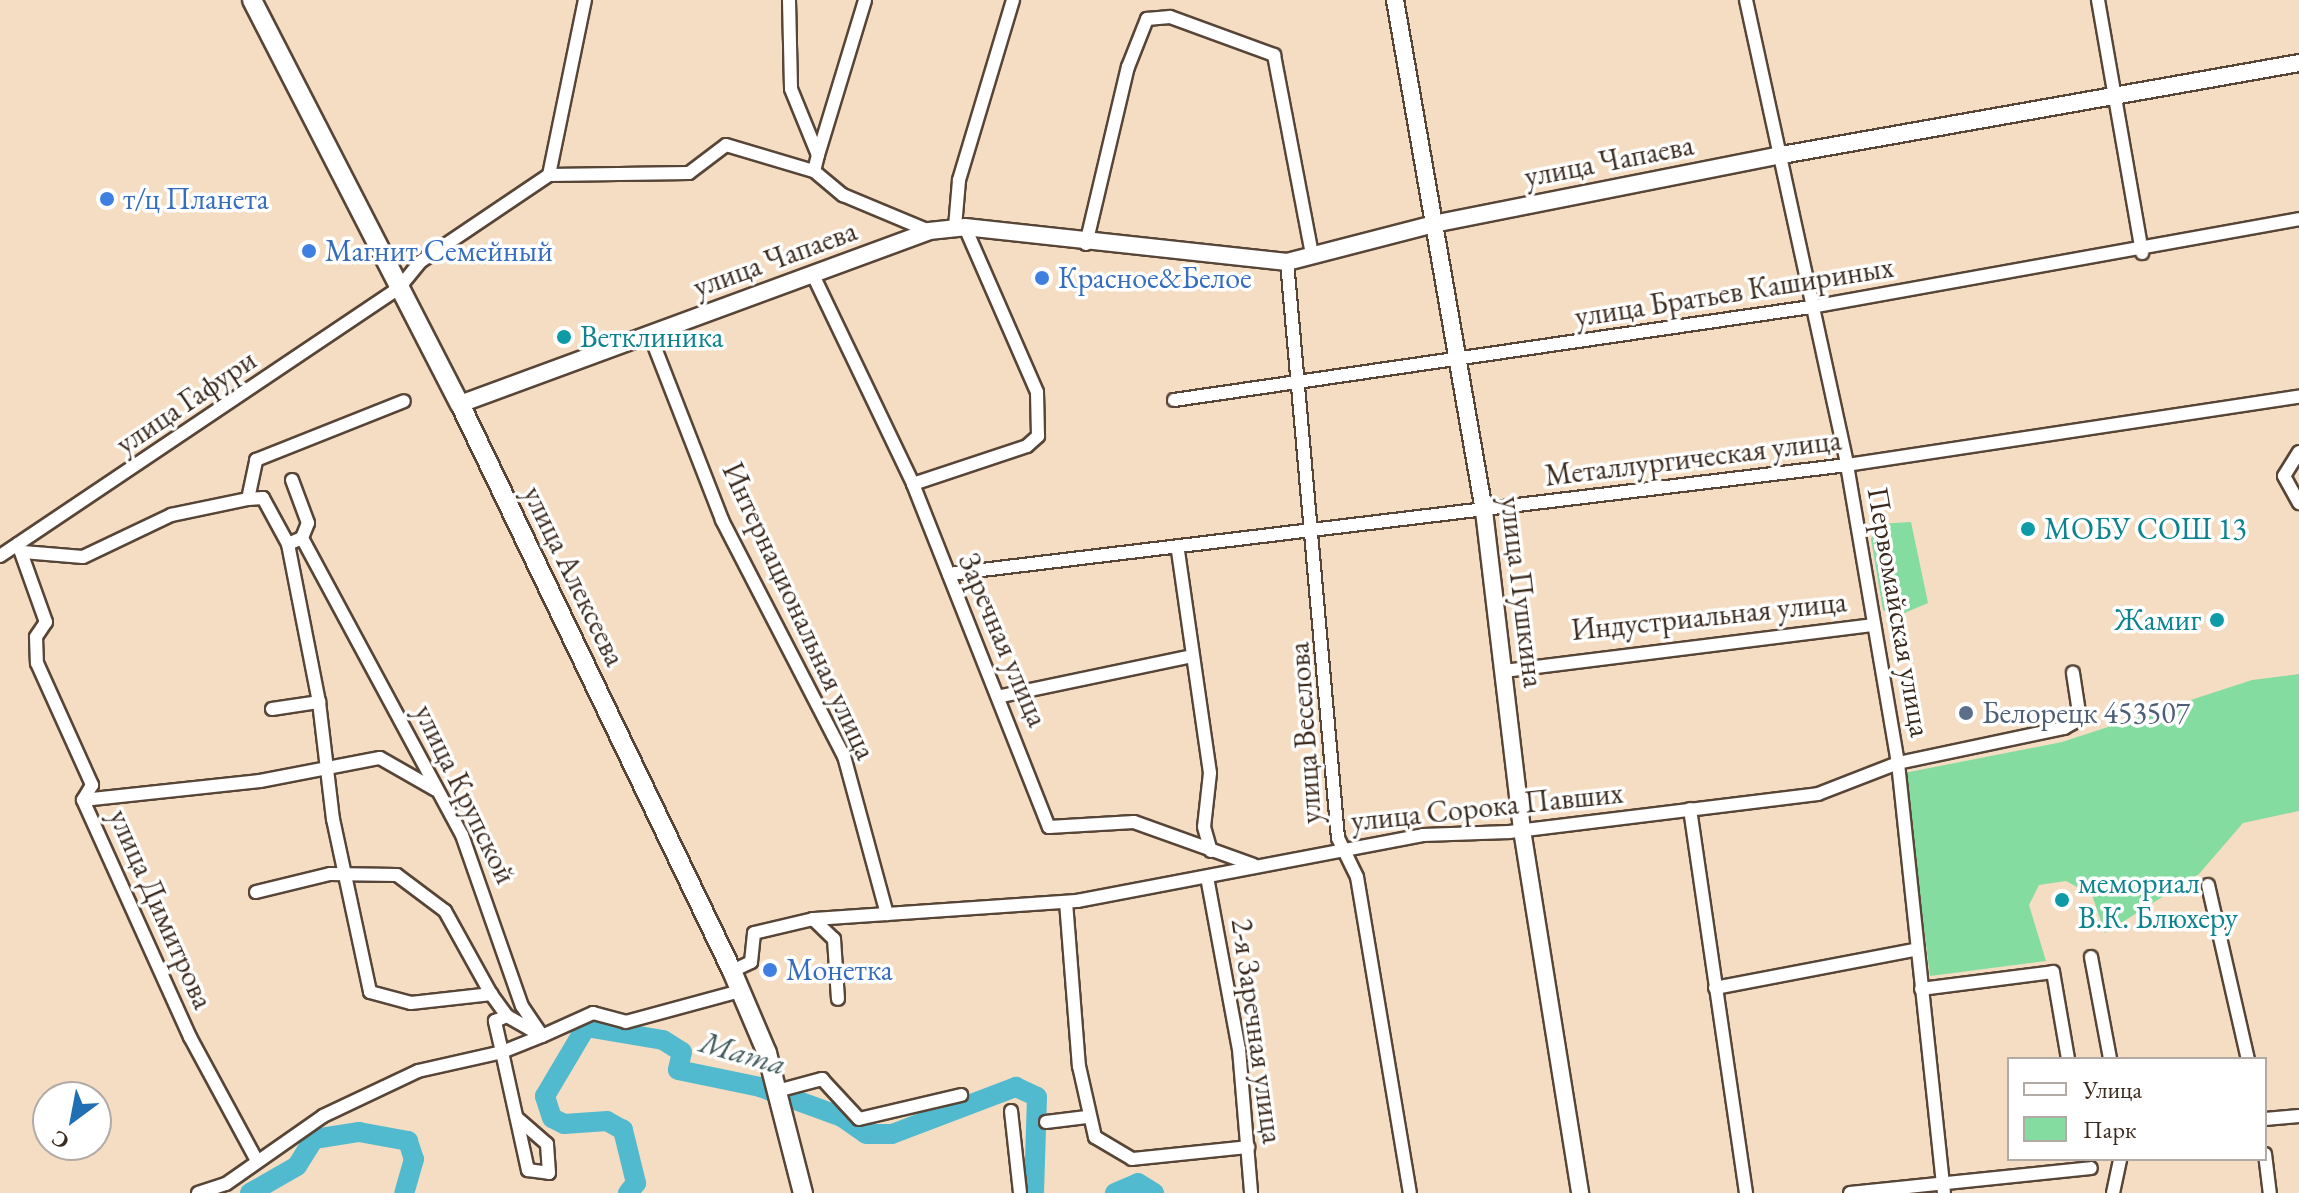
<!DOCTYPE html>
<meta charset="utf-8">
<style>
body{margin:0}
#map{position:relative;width:2299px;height:1193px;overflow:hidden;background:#f4ddc2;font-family:"EB Garamond",serif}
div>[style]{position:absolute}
.green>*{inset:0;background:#85dca0}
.river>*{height:20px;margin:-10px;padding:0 10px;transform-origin:10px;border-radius:10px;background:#51bacf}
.roads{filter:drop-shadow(2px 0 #574537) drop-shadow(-2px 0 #574537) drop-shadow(0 2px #574537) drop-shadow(0 -2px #574537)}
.minor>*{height:12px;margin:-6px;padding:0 6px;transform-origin:6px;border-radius:6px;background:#fff}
.tertiary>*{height:16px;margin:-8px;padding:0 8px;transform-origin:8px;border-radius:8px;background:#fff}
.secondary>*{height:18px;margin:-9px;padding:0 9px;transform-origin:9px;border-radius:9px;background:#fff}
.dots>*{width:22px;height:22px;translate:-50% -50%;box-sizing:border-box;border:4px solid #fff;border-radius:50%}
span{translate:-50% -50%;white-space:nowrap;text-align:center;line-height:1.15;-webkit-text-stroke:7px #fff;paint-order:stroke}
.street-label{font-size:30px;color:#3b2a1e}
.shop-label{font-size:30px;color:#366cbe}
.left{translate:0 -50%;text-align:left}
.culture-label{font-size:30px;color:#0d838f}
.right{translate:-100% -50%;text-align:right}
.service-label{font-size:30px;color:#4e5e75}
.water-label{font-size:32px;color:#435c5c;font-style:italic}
.legend{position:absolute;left:2007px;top:1057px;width:260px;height:104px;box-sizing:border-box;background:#fff;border:2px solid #b1aaa5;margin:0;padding:10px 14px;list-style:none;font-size:24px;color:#3b2a1e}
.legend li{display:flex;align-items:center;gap:16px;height:40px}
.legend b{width:40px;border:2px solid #b1aaa5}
.north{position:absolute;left:32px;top:1081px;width:80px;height:80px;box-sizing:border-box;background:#fff;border:2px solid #b1aaa5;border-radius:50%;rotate:212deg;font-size:22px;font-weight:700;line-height:32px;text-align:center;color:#3b2a1e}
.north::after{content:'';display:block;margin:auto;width:28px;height:36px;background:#1f6fb2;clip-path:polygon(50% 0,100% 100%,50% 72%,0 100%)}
</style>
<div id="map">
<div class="green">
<div style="clip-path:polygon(1911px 522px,1928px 603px,1895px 617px,1883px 610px,1871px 539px,1878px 524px)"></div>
<div style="clip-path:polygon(2299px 674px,2299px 811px,2243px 823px,2199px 874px,2105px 933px,2092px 895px,2066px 881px,2039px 885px,2029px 905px,2046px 961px,1930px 976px,1904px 773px,2062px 742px,2252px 680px)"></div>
</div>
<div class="river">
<div style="left:250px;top:1193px;width:54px;rotate:-29.9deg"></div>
<div style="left:297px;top:1166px;width:32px;rotate:-58deg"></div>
<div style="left:314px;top:1139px;width:46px;rotate:-8.8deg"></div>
<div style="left:359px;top:1132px;width:50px;rotate:10.4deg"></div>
<div style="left:408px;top:1141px;width:19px;rotate:72deg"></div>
<div style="left:414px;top:1159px;width:35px;rotate:106deg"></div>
<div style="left:628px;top:1193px;width:13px;rotate:-51deg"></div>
<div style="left:636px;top:1183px;width:55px;rotate:-103.8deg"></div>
<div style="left:623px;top:1130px;width:18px;rotate:-151deg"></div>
<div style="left:607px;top:1121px;width:43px;rotate:176deg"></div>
<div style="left:564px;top:1124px;width:13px;rotate:-153deg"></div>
<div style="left:552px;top:1118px;width:23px;rotate:-108deg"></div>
<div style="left:545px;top:1096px;width:80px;rotate:-59.3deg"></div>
<div style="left:586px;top:1027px;width:78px;rotate:9.6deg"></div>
<div style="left:663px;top:1040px;width:22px;rotate:32deg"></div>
<div style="left:682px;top:1052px;width:18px;rotate:103deg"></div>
<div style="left:678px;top:1070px;width:84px;rotate:11.7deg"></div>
<div style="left:760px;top:1087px;width:87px;rotate:20.1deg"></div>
<div style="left:842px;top:1117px;width:29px;rotate:35deg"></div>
<div style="left:866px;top:1134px;width:26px"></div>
<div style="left:892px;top:1134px;width:133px;rotate:-20.8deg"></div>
<div style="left:1016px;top:1087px;width:23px;rotate:25deg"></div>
<div style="left:1037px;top:1097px;width:96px;rotate:91.8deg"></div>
<div style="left:1115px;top:1193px;width:25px;rotate:-23deg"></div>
<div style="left:1138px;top:1183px;width:19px;rotate:32deg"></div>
</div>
<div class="roads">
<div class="minor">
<div style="left:789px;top:0;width:89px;rotate:88.7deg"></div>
<div style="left:791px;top:89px;width:71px;rotate:67.8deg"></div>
<div style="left:818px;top:155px;width:16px;rotate:104deg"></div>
<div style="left:1746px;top:0;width:476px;rotate:77.7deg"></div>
<div style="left:1847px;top:465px;width:302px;rotate:80.3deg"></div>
<div style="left:1898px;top:763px;width:432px;rotate:83.9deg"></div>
<div style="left:2098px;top:0;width:257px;rotate:80.1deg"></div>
<div style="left:818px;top:155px;width:162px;rotate:-73.1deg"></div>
<div style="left:549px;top:175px;width:140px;rotate:-0.8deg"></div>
<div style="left:689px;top:173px;width:46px;rotate:-37.1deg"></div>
<div style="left:726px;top:145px;width:92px;rotate:16.5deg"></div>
<div style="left:814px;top:171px;width:38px;rotate:40deg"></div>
<div style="left:843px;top:195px;width:93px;rotate:22.7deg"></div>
<div style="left:955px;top:227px;width:47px;rotate:-85.1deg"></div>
<div style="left:959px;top:180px;width:188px;rotate:-73.3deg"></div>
<div style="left:1086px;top:244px;width:182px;rotate:-76.7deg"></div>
<div style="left:1128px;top:67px;width:52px;rotate:-68.4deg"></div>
<div style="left:1147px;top:19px;width:23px;rotate:-5deg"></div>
<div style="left:1170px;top:17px;width:111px;rotate:20.1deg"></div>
<div style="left:1274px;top:55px;width:204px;rotate:79.2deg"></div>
<div style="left:1287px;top:262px;width:578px;rotate:84.94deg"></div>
<div style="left:1338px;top:838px;width:43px;rotate:64deg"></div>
<div style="left:1357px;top:877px;width:320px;rotate:80.5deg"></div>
<div style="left:814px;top:277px;width:229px;rotate:64.4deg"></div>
<div style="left:913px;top:484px;width:369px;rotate:68.4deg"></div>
<div style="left:1049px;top:827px;width:85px;rotate:-3.4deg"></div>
<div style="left:1134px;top:822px;width:127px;rotate:19.7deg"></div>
<div style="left:650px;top:335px;width:199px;rotate:68.7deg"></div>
<div style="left:722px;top:520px;width:266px;rotate:62.7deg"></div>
<div style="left:844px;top:756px;width:164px;rotate:74.8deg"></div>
<div style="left:1174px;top:400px;width:644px;rotate:-8.31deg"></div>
<div style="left:1811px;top:307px;width:496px;rotate:-10.2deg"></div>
<div style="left:2299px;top:452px;width:28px;rotate:122deg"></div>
<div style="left:2284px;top:476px;width:31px;rotate:61deg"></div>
<div style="left:292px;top:480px;width:46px;rotate:69.6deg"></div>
<div style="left:308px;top:523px;width:16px;rotate:112deg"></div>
<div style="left:302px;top:538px;width:337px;rotate:61.7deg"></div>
<div style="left:462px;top:835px;width:181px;rotate:70.7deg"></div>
<div style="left:522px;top:1006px;width:36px;rotate:56deg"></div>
<div style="left:542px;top:1036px;width:43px;rotate:158.2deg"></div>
<div style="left:502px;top:1052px;width:121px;rotate:77.6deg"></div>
<div style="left:528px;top:1170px;width:21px;rotate:8deg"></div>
<div style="left:549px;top:1173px;width:29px;rotate:-94deg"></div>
<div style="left:547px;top:1144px;width:40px;rotate:-139deg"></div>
<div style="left:913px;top:484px;width:120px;rotate:-18.4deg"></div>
<div style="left:1027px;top:446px;width:15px;rotate:-42deg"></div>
<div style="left:1038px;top:436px;width:44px;rotate:-91.3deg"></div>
<div style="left:1037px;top:392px;width:180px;rotate:-113.6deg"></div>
<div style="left:248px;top:499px;width:40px;rotate:-78deg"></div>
<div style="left:256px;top:460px;width:159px;rotate:-21.7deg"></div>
<div style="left:18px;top:544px;width:83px;rotate:70.3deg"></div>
<div style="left:46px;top:622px;width:18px;rotate:124deg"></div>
<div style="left:36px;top:637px;width:26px;rotate:88deg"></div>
<div style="left:37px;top:663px;width:134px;rotate:65.7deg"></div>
<div style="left:92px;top:785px;width:17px;rotate:121deg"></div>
<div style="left:83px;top:800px;width:260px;rotate:65.7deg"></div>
<div style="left:190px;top:1037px;width:139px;rotate:61.6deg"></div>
<div style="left:288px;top:544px;width:161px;rotate:78.9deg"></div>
<div style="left:1178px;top:551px;width:224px;rotate:81.8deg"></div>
<div style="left:1210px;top:773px;width:54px;rotate:96.3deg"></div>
<div style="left:1204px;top:827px;width:25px;rotate:74deg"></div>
<div style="left:23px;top:552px;width:60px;rotate:4.8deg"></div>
<div style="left:83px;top:557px;width:98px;rotate:-25.5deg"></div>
<div style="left:171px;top:515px;width:79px;rotate:-11.7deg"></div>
<div style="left:248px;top:499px;width:15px;rotate:-4deg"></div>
<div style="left:263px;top:498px;width:52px;rotate:61.5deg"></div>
<div style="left:288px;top:544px;width:15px;rotate:-23deg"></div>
<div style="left:0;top:556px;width:481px;rotate:-33.9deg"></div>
<div style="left:399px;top:288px;width:33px;rotate:-51deg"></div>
<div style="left:420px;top:262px;width:156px;rotate:-34deg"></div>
<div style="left:549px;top:175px;width:179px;rotate:-78.4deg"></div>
<div style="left:949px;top:574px;width:905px;rotate:-6.92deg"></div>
<div style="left:1847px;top:465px;width:457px;rotate:-8.6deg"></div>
<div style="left:1504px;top:671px;width:373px;rotate:-7.1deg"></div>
<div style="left:1002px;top:696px;width:194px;rotate:-11.9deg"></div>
<div style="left:272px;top:709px;width:48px;rotate:-8.5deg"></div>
<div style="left:319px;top:702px;width:118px;rotate:83.2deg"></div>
<div style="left:333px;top:819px;width:177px;rotate:77.9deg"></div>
<div style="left:370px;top:992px;width:42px;rotate:15deg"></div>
<div style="left:411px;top:1003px;width:81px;rotate:-6.4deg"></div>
<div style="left:491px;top:994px;width:27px;rotate:54deg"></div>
<div style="left:83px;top:800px;width:178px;rotate:-6.1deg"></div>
<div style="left:260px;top:781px;width:122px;rotate:-10.9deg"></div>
<div style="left:380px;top:758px;width:64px;rotate:29.7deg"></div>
<div style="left:1690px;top:809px;width:388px;rotate:81.7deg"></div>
<div style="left:1207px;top:877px;width:175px;rotate:79.5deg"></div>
<div style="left:1239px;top:1049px;width:144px;rotate:85.2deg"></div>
<div style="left:2208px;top:885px;width:179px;rotate:77.1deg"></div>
<div style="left:256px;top:892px;width:76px;rotate:-13.7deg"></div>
<div style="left:330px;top:874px;width:67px;rotate:0.9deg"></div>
<div style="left:397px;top:875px;width:60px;rotate:36.9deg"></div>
<div style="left:445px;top:911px;width:95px;rotate:61deg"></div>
<div style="left:1066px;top:902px;width:165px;rotate:85.5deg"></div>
<div style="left:1079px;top:1066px;width:73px;rotate:77.3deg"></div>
<div style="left:1095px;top:1137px;width:43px;rotate:30.7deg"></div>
<div style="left:1132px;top:1159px;width:117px;rotate:-5.9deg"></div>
<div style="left:813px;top:919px;width:29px;rotate:44deg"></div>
<div style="left:834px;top:939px;width:60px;rotate:86.2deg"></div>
<div style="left:2091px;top:957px;width:104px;rotate:79.4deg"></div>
<div style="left:732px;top:971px;width:21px;rotate:-25deg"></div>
<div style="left:751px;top:962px;width:29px;rotate:-84deg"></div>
<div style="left:754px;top:933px;width:61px;rotate:-13.3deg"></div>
<div style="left:813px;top:919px;width:265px;rotate:-3.9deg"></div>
<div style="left:1077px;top:901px;width:352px;rotate:-10.8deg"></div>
<div style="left:1423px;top:835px;width:86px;rotate:-2deg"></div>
<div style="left:1509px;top:832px;width:311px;rotate:-7deg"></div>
<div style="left:1818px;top:794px;width:86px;rotate:-21.2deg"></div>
<div style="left:1898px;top:763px;width:170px;rotate:-11.9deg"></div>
<div style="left:2064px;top:728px;width:18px;rotate:-29deg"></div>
<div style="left:2080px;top:719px;width:47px;rotate:-98.7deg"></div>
<div style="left:1715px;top:988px;width:203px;rotate:-10.8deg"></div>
<div style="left:1921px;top:989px;width:133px;rotate:-7.3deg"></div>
<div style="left:2053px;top:972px;width:88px;rotate:80.2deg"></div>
<div style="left:777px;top:1091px;width:47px;rotate:-14.9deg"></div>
<div style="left:822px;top:1079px;width:54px;rotate:47.2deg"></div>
<div style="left:859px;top:1119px;width:105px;rotate:-13.2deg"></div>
<div style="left:1011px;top:1111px;width:82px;rotate:83.7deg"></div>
<div style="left:2265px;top:1119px;width:34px;rotate:-5deg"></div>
<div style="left:1046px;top:1122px;width:41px;rotate:-7deg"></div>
<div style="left:2265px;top:1154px;width:39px;rotate:83deg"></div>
<div style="left:198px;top:1193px;width:29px;rotate:-18deg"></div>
<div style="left:226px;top:1184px;width:118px;rotate:-35deg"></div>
<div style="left:323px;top:1116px;width:105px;rotate:-25.3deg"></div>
<div style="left:418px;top:1071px;width:86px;rotate:-12.7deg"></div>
<div style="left:502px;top:1052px;width:32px;rotate:-103deg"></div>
<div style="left:495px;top:1021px;width:13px;rotate:-23deg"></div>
<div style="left:507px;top:1016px;width:40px;rotate:29.7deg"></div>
<div style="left:542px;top:1036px;width:56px;rotate:-24.3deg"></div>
<div style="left:593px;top:1013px;width:34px;rotate:15deg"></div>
<div style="left:626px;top:1022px;width:118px;rotate:-15.2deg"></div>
<div style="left:1850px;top:1193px;width:242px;rotate:-5.9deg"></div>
<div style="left:2113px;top:1193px;width:35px;rotate:-78deg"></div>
</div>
<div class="tertiary">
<div style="left:1395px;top:0;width:519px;rotate:80.12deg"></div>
<div style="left:1484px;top:511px;width:321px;rotate:83.2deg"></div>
<div style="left:1522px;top:830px;width:368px;rotate:80.9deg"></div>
<div style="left:460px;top:404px;width:500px;rotate:-20.2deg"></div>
<div style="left:929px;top:231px;width:36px;rotate:-6deg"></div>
<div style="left:965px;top:227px;width:324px;rotate:6.2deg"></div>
<div style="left:1287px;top:262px;width:156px;rotate:-14.5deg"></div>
<div style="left:1438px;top:223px;width:345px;rotate:-11.2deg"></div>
<div style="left:1776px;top:156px;width:531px;rotate:-10.08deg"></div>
</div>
<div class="secondary">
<div style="left:252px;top:0;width:454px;rotate:62.8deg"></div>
<div style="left:460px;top:404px;width:629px;rotate:64.37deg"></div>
<div style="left:732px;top:971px;width:89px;rotate:66.9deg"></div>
<div style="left:767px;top:1053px;width:145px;rotate:75.6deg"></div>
</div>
</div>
<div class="dots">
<div style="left:107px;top:199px;background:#3f7fe0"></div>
<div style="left:309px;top:251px;background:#3f7fe0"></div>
<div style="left:1042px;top:278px;background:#3f7fe0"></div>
<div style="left:564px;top:337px;background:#0f9aa8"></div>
<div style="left:2028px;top:529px;background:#0f9aa8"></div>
<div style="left:2217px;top:620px;background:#0f9aa8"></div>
<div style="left:1966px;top:713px;background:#5c6f8a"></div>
<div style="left:2062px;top:900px;background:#0f9aa8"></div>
<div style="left:770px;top:970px;background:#3f7fe0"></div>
</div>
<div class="street-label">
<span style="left:1609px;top:161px;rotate:-11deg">улица Чапаева</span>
<span style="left:775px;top:259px;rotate:-20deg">улица Чапаева</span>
<span style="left:1734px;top:292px;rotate:-9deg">улица Братьев Кашириных</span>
<span style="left:186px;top:402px;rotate:-34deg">улица Гафури</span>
<span style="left:1693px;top:458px;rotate:-7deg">Металлургическая улица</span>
<span style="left:574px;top:576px;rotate:64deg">улица Алексеева</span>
<span style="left:1522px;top:592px;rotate:83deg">улица Пушкина</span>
<span style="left:799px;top:611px;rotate:65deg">Интернациональная улица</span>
<span style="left:1899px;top:612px;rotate:80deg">Первомайская улица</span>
<span style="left:1709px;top:616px;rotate:-6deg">Индустриальная улица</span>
<span style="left:1003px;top:640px;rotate:67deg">Заречная улица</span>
<span style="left:1305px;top:733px;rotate:-94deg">улица Веселова</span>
<span style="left:465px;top:794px;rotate:64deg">улица Крупской</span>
<span style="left:1487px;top:807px;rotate:-6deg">улица Сорока Павших</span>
<span style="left:161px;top:909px;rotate:66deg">улица Димитрова</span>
<span style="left:1257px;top:1031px;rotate:82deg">2-я Заречная улица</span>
</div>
<div class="shop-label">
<span class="left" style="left:123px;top:199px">т/ц Планета</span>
<span class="left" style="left:325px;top:251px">Магнит Семейный</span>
<span class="left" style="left:1058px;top:278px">Красное&amp;Белое</span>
<span class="left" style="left:786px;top:970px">Монетка</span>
</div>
<div class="culture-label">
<span class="left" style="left:580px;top:337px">Ветклиника</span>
<span class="left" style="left:2044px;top:529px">МОБУ СОШ 13</span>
<span class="right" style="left:2201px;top:620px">Жамиг</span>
<span class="left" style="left:2078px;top:900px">мемориал<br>В.К. Блюхеру</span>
</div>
<div class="service-label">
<span class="left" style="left:1982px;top:713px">Белорецк 453507</span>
</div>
<div class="water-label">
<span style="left:743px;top:1053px;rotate:16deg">Мата</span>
</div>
<ul class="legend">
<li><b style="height:10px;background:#fff"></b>Улица</li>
<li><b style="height:22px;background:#85dca0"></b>Парк</li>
</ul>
<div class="north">С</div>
</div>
